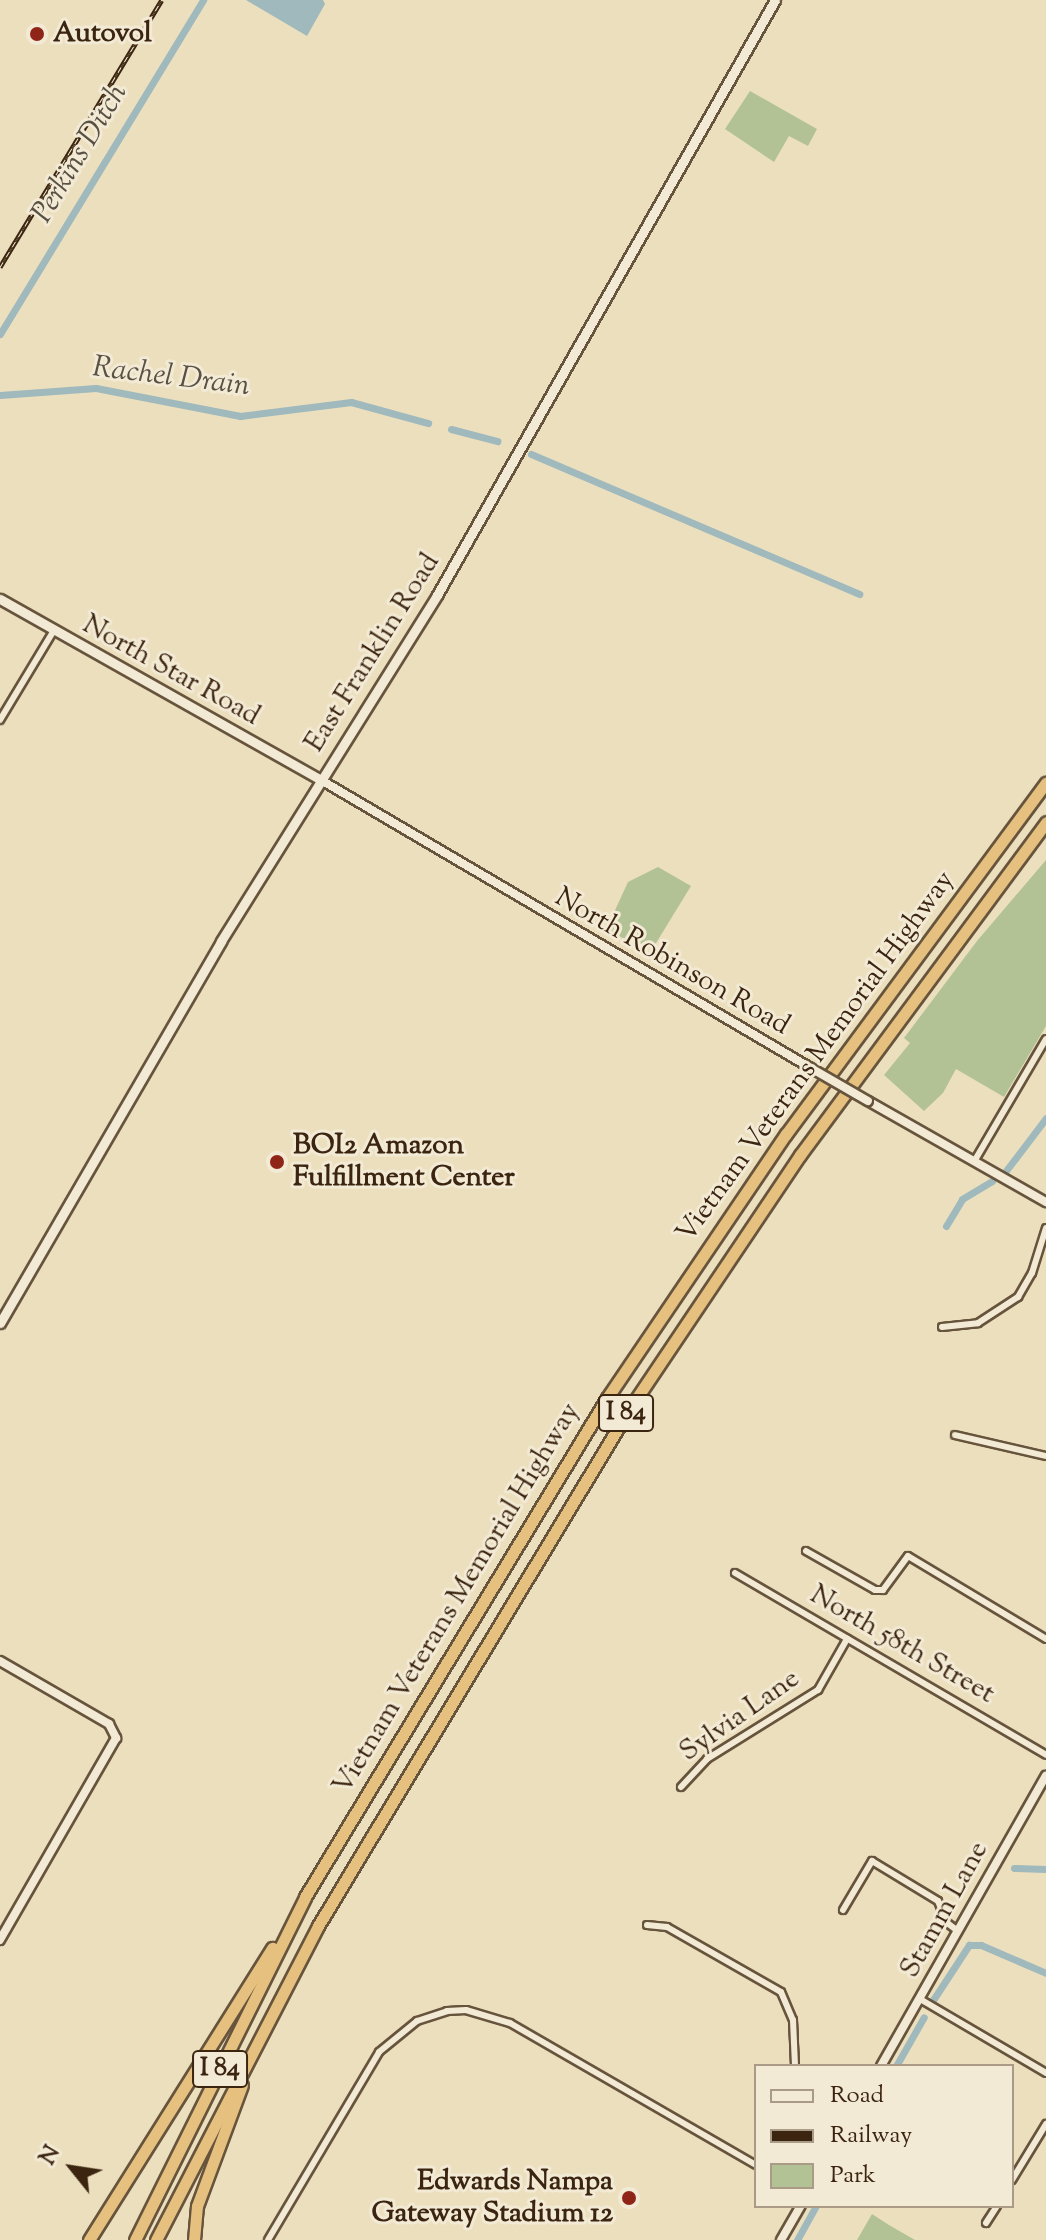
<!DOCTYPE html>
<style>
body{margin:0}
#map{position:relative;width:1046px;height:2240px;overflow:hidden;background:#ecdfbe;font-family:"Sorts Mill Goudy",serif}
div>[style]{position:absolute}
.green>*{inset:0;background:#b3c295}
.water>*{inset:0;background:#9fb9bd}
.canal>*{height:7px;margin:-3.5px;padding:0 3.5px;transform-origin:3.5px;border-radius:3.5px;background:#9fb9bd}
.roads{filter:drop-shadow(2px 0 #67543c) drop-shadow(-2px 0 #67543c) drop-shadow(0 2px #67543c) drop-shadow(0 -2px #67543c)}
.minor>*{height:6px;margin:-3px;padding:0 3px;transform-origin:3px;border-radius:3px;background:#f3ead5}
.tertiary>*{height:8px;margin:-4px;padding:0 4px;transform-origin:4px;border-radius:4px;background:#f3ead5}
.secondary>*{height:9px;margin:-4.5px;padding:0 4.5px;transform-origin:4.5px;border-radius:4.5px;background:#f3ead5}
.motorway>*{height:11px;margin:-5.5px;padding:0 5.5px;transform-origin:5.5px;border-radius:5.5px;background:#e6c07f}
.rail>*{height:5px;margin-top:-2.5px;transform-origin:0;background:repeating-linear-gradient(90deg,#f3ead5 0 6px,#3b2510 0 12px);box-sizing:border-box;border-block:2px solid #3b2510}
.bridges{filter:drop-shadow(2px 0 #67543c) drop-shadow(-2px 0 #67543c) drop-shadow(0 2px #67543c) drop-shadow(0 -2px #67543c)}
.tertiary-bridge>*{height:8px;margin:-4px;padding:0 4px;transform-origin:4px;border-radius:4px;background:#f3ead5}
.dots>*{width:22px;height:22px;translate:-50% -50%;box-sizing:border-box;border:4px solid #f3ead5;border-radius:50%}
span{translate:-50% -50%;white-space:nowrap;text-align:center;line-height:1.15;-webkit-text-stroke:6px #f3ead5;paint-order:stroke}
.shield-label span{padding:2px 6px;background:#f3ead5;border:2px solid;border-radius:6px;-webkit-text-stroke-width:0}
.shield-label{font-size:26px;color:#3b2510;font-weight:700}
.poi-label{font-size:28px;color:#3b2510;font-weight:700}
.left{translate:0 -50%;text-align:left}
.right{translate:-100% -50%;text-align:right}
.street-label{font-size:28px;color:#3b2510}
.water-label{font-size:30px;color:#595144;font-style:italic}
.legend{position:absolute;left:754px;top:2064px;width:260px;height:144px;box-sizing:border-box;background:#f3ead5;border:2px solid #a99b86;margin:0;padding:10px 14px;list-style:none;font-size:24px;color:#3b2510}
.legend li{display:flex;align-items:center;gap:16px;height:40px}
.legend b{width:40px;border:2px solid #a99b86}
.north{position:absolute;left:32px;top:2128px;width:80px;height:80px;-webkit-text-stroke:6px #f3ead5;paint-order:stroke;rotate:300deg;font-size:22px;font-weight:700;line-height:32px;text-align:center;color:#3b2510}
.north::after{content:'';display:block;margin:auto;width:28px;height:36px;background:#3b2510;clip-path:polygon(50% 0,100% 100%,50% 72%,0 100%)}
</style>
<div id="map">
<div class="green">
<div style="clip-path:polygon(750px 91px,817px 129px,808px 146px,789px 136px,774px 162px,725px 129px)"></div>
<div style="clip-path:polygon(1046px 860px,1046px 1026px,1004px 1097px,956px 1069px,943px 1093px,924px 1111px,884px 1075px,910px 1043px,904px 1038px,977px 941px)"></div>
<div style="clip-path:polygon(658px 867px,691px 886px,653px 948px,605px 932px,628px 882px)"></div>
<div style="clip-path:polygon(872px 2214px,889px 2225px,915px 2240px,857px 2240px)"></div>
</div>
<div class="water">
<div style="clip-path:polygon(246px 0,323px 0,325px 4px,307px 36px)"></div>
</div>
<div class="canal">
<div style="left:0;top:334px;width:391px;rotate:-58.7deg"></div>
<div style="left:0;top:395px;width:96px;rotate:-4.2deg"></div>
<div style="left:96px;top:388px;width:147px;rotate:11deg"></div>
<div style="left:240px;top:416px;width:112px;rotate:-7.2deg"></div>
<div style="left:351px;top:402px;width:80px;rotate:15.3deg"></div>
<div style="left:451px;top:429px;width:48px;rotate:14.6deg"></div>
<div style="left:531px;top:454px;width:357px;rotate:23.1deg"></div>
<div style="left:1005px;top:1172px;width:68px;rotate:-52.8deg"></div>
<div style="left:946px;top:1226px;width:31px;rotate:-59deg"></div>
<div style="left:962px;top:1199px;width:35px;rotate:-31deg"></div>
<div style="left:1014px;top:1868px;width:32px;rotate:2deg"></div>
<div style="left:933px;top:2000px;width:66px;rotate:-56.8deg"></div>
<div style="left:969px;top:1945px;width:12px"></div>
<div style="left:981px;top:1945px;width:71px;rotate:23.3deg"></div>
<div style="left:896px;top:2066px;width:56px;rotate:-60.3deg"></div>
<div style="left:797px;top:2240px;width:39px;rotate:-61deg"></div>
</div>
<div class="roads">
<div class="minor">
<div style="left:0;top:720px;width:105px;rotate:-59deg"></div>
<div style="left:975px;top:1160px;width:140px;rotate:-59.6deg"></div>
<div style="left:942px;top:1327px;width:36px;rotate:-6deg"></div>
<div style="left:978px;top:1323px;width:48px;rotate:-33deg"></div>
<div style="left:1018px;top:1297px;width:28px;rotate:-60deg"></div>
<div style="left:1032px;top:1273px;width:47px;rotate:-72.7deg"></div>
<div style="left:955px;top:1435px;width:93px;rotate:13deg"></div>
<div style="left:806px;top:1551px;width:79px;rotate:29.5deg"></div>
<div style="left:875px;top:1590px;width:8px"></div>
<div style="left:883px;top:1590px;width:42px;rotate:-53.7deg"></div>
<div style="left:908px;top:1556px;width:161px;rotate:31deg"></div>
<div style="left:735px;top:1573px;width:360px;rotate:30.3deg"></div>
<div style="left:681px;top:1787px;width:38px;rotate:-47deg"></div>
<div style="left:707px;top:1759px;width:131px;rotate:-31.9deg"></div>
<div style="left:818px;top:1690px;width:59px;rotate:-60.4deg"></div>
<div style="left:843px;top:1910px;width:57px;rotate:-59.4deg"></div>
<div style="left:872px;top:1861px;width:77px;rotate:31.2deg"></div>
<div style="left:938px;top:1901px;width:22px;rotate:69deg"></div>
<div style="left:946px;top:1922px;width:15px;rotate:37deg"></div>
<div style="left:647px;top:1925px;width:20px;rotate:6deg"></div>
<div style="left:667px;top:1927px;width:131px;rotate:29.7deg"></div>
<div style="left:781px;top:1992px;width:30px;rotate:67deg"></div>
<div style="left:793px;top:2020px;width:46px;rotate:87.5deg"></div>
<div style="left:920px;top:1999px;width:146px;rotate:30.4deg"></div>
<div style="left:1012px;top:2180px;width:66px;rotate:-58.7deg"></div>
<div style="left:986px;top:2223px;width:20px;rotate:-57deg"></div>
<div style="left:268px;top:2240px;width:218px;rotate:-59.4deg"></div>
<div style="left:379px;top:2052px;width:49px;rotate:-39.2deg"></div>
<div style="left:417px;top:2021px;width:32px;rotate:-18deg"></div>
<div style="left:447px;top:2011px;width:19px;rotate:-3deg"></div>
<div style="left:466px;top:2010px;width:46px;rotate:16.5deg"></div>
<div style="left:510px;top:2023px;width:284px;rotate:30deg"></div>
</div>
<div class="tertiary">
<div style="left:321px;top:780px;width:566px;rotate:30.46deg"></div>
<div style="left:868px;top:1101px;width:205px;rotate:29.6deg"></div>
<div style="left:0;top:1661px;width:126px;rotate:30deg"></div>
<div style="left:109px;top:1724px;width:16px;rotate:63deg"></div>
<div style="left:116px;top:1738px;width:233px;rotate:119.9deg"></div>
<div style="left:881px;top:2066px;width:334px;rotate:-60.4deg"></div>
<div style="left:781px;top:2240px;width:39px;rotate:-60deg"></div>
</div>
<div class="secondary">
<div style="left:0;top:599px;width:369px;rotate:29.4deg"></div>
<div style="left:0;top:1323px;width:441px;rotate:-59.9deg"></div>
<div style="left:221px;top:941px;width:408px;rotate:-58deg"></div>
<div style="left:437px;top:595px;width:684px;rotate:-60.4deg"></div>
</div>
<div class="motorway">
<div style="left:89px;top:2240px;width:345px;rotate:-57.9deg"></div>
<div style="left:135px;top:2240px;width:383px;rotate:-63.6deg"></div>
<div style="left:305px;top:1897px;width:583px;rotate:-58.82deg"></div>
<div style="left:607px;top:1398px;width:319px;rotate:-55.9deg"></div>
<div style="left:786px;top:1134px;width:437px;rotate:-53.5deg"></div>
<div style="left:156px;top:2240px;width:353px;rotate:-62.7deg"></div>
<div style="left:318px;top:1926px;width:605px;rotate:-58.94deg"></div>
<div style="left:630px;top:1408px;width:305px;rotate:-56.1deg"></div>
<div style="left:800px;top:1155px;width:414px;rotate:-53.5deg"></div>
<div style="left:194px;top:2240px;width:34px;rotate:-85deg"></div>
<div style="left:197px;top:2206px;width:129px;rotate:-69.6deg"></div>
</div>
</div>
<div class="rail">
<div style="left:0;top:267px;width:312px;rotate:-58.8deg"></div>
</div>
<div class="bridges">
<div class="tertiary-bridge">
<div style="left:809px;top:1067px;width:68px;rotate:30deg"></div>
</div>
</div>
<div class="dots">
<div style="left:37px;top:34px;background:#8f2418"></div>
<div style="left:277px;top:1162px;background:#8f2418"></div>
<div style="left:629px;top:2198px;background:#8f2418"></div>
</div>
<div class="shield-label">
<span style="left:626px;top:1413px">I 84</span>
<span style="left:220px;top:2069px">I 84</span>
</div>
<div class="poi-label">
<span class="left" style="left:53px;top:34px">Autovol</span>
<span class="left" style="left:293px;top:1162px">BOI2 Amazon<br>Fulfillment Center</span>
<span class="right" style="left:613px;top:2198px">Edwards Nampa<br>Gateway Stadium 12</span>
</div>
<div class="street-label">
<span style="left:373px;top:653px;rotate:-58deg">East Franklin Road</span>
<span style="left:171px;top:671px;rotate:29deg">North Star Road</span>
<span style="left:672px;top:962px;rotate:30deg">North Robinson Road</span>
<span style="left:816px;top:1057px;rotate:-54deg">Vietnam Veterans Memorial Highway</span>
<span style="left:457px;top:1599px;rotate:-59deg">Vietnam Veterans Memorial Highway</span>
<span style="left:902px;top:1645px;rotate:30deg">North 58th Street</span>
<span style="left:740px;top:1716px;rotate:-35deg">Sylvia Lane</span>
<span style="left:945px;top:1910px;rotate:-61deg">Stamm Lane</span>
</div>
<div class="water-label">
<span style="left:81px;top:154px;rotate:-59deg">Perkins Ditch</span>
<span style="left:171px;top:378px;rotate:7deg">Rachel Drain</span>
</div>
<ul class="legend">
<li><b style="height:10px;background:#f3ead5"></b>Road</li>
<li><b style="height:10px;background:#3b2510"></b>Railway</li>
<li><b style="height:22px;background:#b3c295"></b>Park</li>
</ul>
<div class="north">N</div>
</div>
